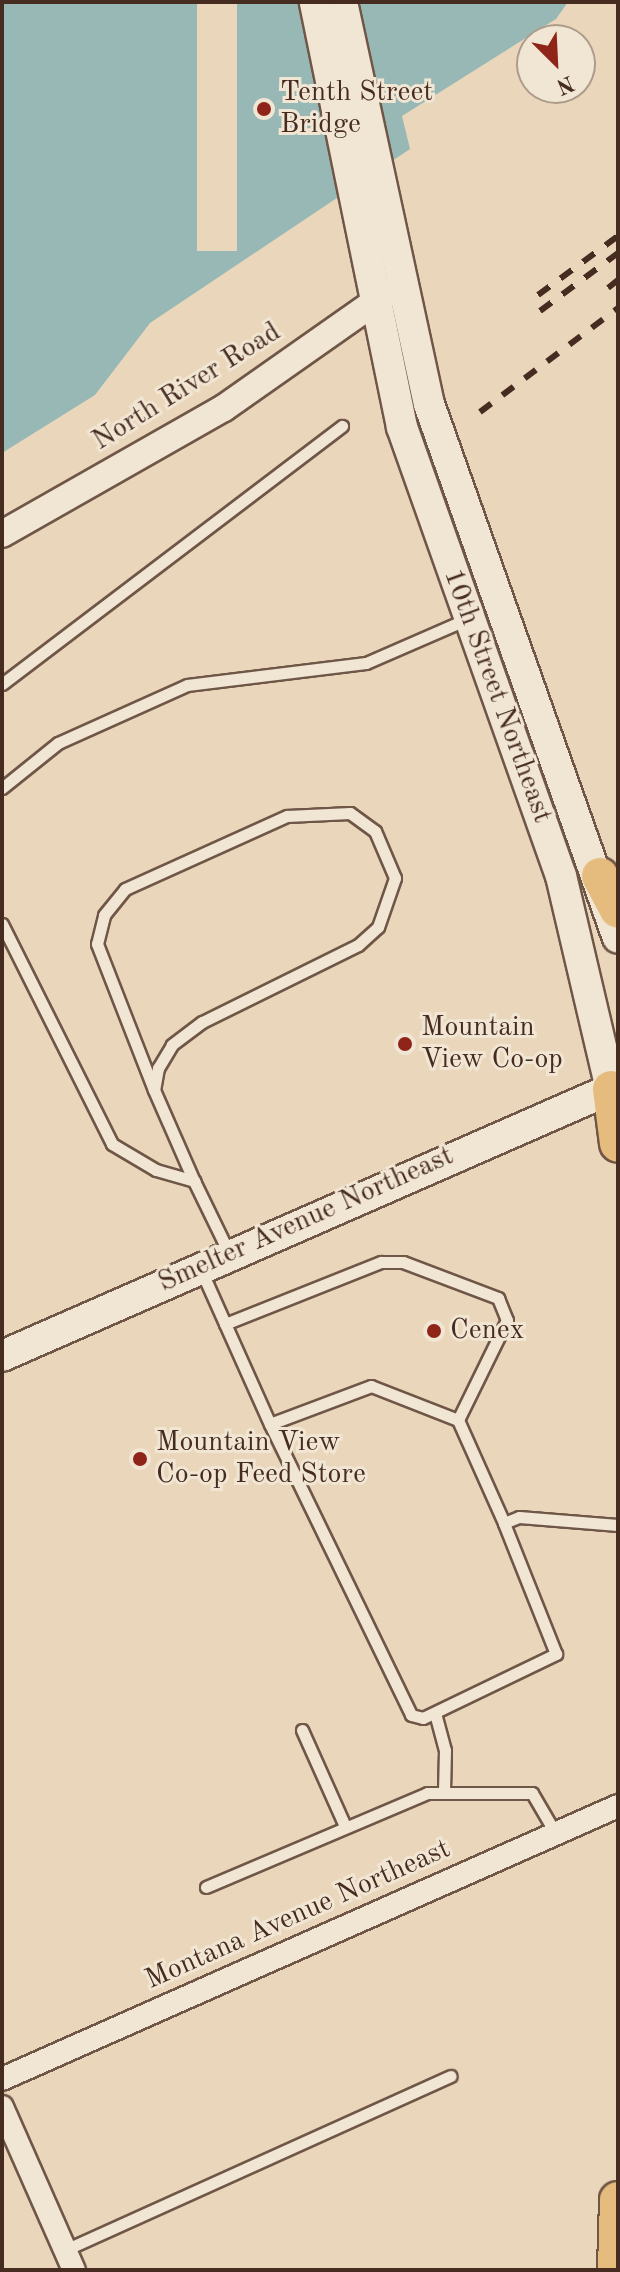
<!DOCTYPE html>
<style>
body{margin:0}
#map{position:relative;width:620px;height:2272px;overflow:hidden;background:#ead7bb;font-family:"Old Standard TT",serif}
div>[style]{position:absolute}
.water>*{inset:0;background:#98b8b5}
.pier>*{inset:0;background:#ead7bb;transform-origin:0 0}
.roads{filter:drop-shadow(2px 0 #6f5647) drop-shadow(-2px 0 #6f5647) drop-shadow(0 2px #6f5647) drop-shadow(0 -2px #6f5647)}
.service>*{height:11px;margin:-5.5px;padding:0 5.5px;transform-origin:5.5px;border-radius:5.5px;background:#f1e5d3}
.minor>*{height:22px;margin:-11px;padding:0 11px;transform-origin:11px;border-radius:11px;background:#f1e5d3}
.tertiary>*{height:26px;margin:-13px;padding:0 13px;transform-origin:13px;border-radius:13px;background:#f1e5d3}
.secondary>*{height:30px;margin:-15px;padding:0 15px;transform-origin:15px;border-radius:15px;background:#f1e5d3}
.trunk>*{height:36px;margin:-18px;padding:0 18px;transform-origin:18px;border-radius:18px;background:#e5bc7e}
.rail>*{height:6px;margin-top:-3px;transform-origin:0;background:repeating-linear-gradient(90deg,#462b20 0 14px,transparent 0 28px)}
.dots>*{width:22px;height:22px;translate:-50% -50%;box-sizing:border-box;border:4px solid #f1e5d3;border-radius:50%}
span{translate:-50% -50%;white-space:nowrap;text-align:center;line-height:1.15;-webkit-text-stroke:6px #f1e5d3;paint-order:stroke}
.poi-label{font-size:28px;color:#462b20}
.left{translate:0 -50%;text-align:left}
.street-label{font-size:28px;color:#462b20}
.frame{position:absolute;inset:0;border:4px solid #462b20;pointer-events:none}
.north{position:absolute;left:516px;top:24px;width:80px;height:80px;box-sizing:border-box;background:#f1e5d3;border:2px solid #ad9b8b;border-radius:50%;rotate:156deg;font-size:22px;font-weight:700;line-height:32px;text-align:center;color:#462b20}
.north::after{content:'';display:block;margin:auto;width:28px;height:36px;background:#8f2418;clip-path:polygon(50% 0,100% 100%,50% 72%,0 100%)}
</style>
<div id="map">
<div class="water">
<div style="clip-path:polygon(2px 2px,568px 2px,556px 19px,402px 116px,410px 149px,150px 323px,95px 395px,2px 453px)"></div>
</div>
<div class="pier">
<div style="left:197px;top:2px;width:40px;height:249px"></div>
</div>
<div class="roads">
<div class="service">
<div style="left:2px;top:684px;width:427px;rotate:-37.2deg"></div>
<div style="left:2px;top:788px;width:72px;rotate:-38.8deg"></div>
<div style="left:58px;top:743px;width:141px;rotate:-24.2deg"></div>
<div style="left:187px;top:685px;width:180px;rotate:-7deg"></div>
<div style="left:366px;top:663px;width:110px;rotate:-23.5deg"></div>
<div style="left:2px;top:924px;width:246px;rotate:63.4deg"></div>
<div style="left:112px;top:1144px;width:51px;rotate:30.6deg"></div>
<div style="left:156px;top:1170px;width:40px;rotate:16deg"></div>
<div style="left:194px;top:1181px;width:80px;rotate:64.1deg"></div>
<div style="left:154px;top:1090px;width:157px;rotate:-111.3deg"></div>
<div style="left:97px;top:944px;width:30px;rotate:-76deg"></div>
<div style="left:104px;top:915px;width:33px;rotate:-51deg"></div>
<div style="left:125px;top:889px;width:178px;rotate:-24.3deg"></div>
<div style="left:287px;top:816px;width:63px;rotate:-2.7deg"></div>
<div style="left:350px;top:813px;width:31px;rotate:36deg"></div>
<div style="left:375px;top:831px;width:51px;rotate:66.9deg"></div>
<div style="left:395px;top:878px;width:52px;rotate:109.1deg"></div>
<div style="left:378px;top:927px;width:27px;rotate:138deg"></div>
<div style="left:358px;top:945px;width:174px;rotate:153.7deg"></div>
<div style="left:202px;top:1022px;width:38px;rotate:143deg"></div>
<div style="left:172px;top:1045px;width:27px;rotate:121deg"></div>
<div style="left:158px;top:1068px;width:22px;rotate:100deg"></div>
<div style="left:154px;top:1090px;width:99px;rotate:66.3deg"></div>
<div style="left:201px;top:1270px;width:169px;rotate:65.9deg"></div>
<div style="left:270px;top:1424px;width:108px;rotate:-20.6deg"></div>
<div style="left:371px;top:1386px;width:93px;rotate:21.3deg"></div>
<div style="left:458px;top:1420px;width:113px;rotate:65.9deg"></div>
<div style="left:504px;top:1523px;width:16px;rotate:-22deg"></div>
<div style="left:519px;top:1517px;width:99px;rotate:4.6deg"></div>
<div style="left:225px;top:1324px;width:168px;rotate:-21.7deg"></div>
<div style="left:381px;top:1262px;width:22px"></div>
<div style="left:403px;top:1262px;width:102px;rotate:20.8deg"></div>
<div style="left:498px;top:1298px;width:24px;rotate:68deg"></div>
<div style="left:507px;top:1320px;width:111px;rotate:116.1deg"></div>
<div style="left:270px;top:1424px;width:323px;rotate:64.1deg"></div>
<div style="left:411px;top:1715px;width:12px;rotate:14deg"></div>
<div style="left:423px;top:1718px;width:148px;rotate:-25.7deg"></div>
<div style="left:556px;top:1654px;width:141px;rotate:-111.7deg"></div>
<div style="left:435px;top:1713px;width:38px;rotate:75deg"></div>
<div style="left:445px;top:1750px;width:42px;rotate:91.4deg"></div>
<div style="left:302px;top:1730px;width:103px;rotate:65.9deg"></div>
<div style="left:206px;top:1887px;width:240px;rotate:-23deg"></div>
<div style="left:427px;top:1793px;width:105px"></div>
<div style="left:532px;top:1793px;width:48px;rotate:59.7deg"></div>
<div style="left:65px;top:2250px;width:423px;rotate:-24.3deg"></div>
</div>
<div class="minor">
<div style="left:2px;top:2079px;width:674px;rotate:-23.9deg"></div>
<div style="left:2px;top:2107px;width:178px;rotate:66.2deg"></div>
</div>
<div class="tertiary">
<div style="left:2px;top:534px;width:255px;rotate:-29.6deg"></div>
<div style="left:224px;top:408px;width:205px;rotate:-35.1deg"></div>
</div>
<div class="secondary">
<div style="left:342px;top:2px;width:411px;rotate:77.8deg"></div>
<div style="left:429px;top:404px;width:566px;rotate:70.51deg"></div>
<div style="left:2px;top:1356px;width:665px;rotate:-23.67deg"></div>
<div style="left:611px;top:1089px;width:219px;rotate:-103.2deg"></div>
<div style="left:561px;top:876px;width:476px;rotate:-109.5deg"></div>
<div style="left:402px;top:427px;width:434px;rotate:-101.6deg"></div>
</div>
<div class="trunk">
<div style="left:600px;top:876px;width:38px;rotate:62deg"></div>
<div style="left:611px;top:1089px;width:55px;rotate:82.7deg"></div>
<div style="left:616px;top:2270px;width:70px;rotate:-88.4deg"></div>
</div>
</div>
<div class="rail">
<div style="left:608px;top:288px;width:13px;rotate:-39deg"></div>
<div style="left:538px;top:295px;width:99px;rotate:-36.4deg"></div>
<div style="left:540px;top:311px;width:97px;rotate:-36.6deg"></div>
<div style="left:480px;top:412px;width:173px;rotate:-37deg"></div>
</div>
<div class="dots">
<div style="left:264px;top:109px;background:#8f2418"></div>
<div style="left:405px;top:1044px;background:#8f2418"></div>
<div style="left:434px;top:1331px;background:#8f2418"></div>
<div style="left:140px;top:1459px;background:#8f2418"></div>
</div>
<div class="poi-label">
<span class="left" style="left:280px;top:109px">Tenth Street<br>Bridge</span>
<span class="left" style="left:421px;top:1044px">Mountain<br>View Co-op</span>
<span class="left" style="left:450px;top:1331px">Cenex</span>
<span class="left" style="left:156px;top:1459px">Mountain View<br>Co-op Feed Store</span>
</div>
<div class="street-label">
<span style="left:187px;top:387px;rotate:-32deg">North River Road</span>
<span style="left:497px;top:696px;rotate:70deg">10th Street Northeast</span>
<span style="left:306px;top:1220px;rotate:-24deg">Smelter Avenue Northeast</span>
<span style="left:298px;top:1915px;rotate:-24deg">Montana Avenue Northeast</span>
</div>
<div class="frame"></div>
<div class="north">N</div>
</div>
